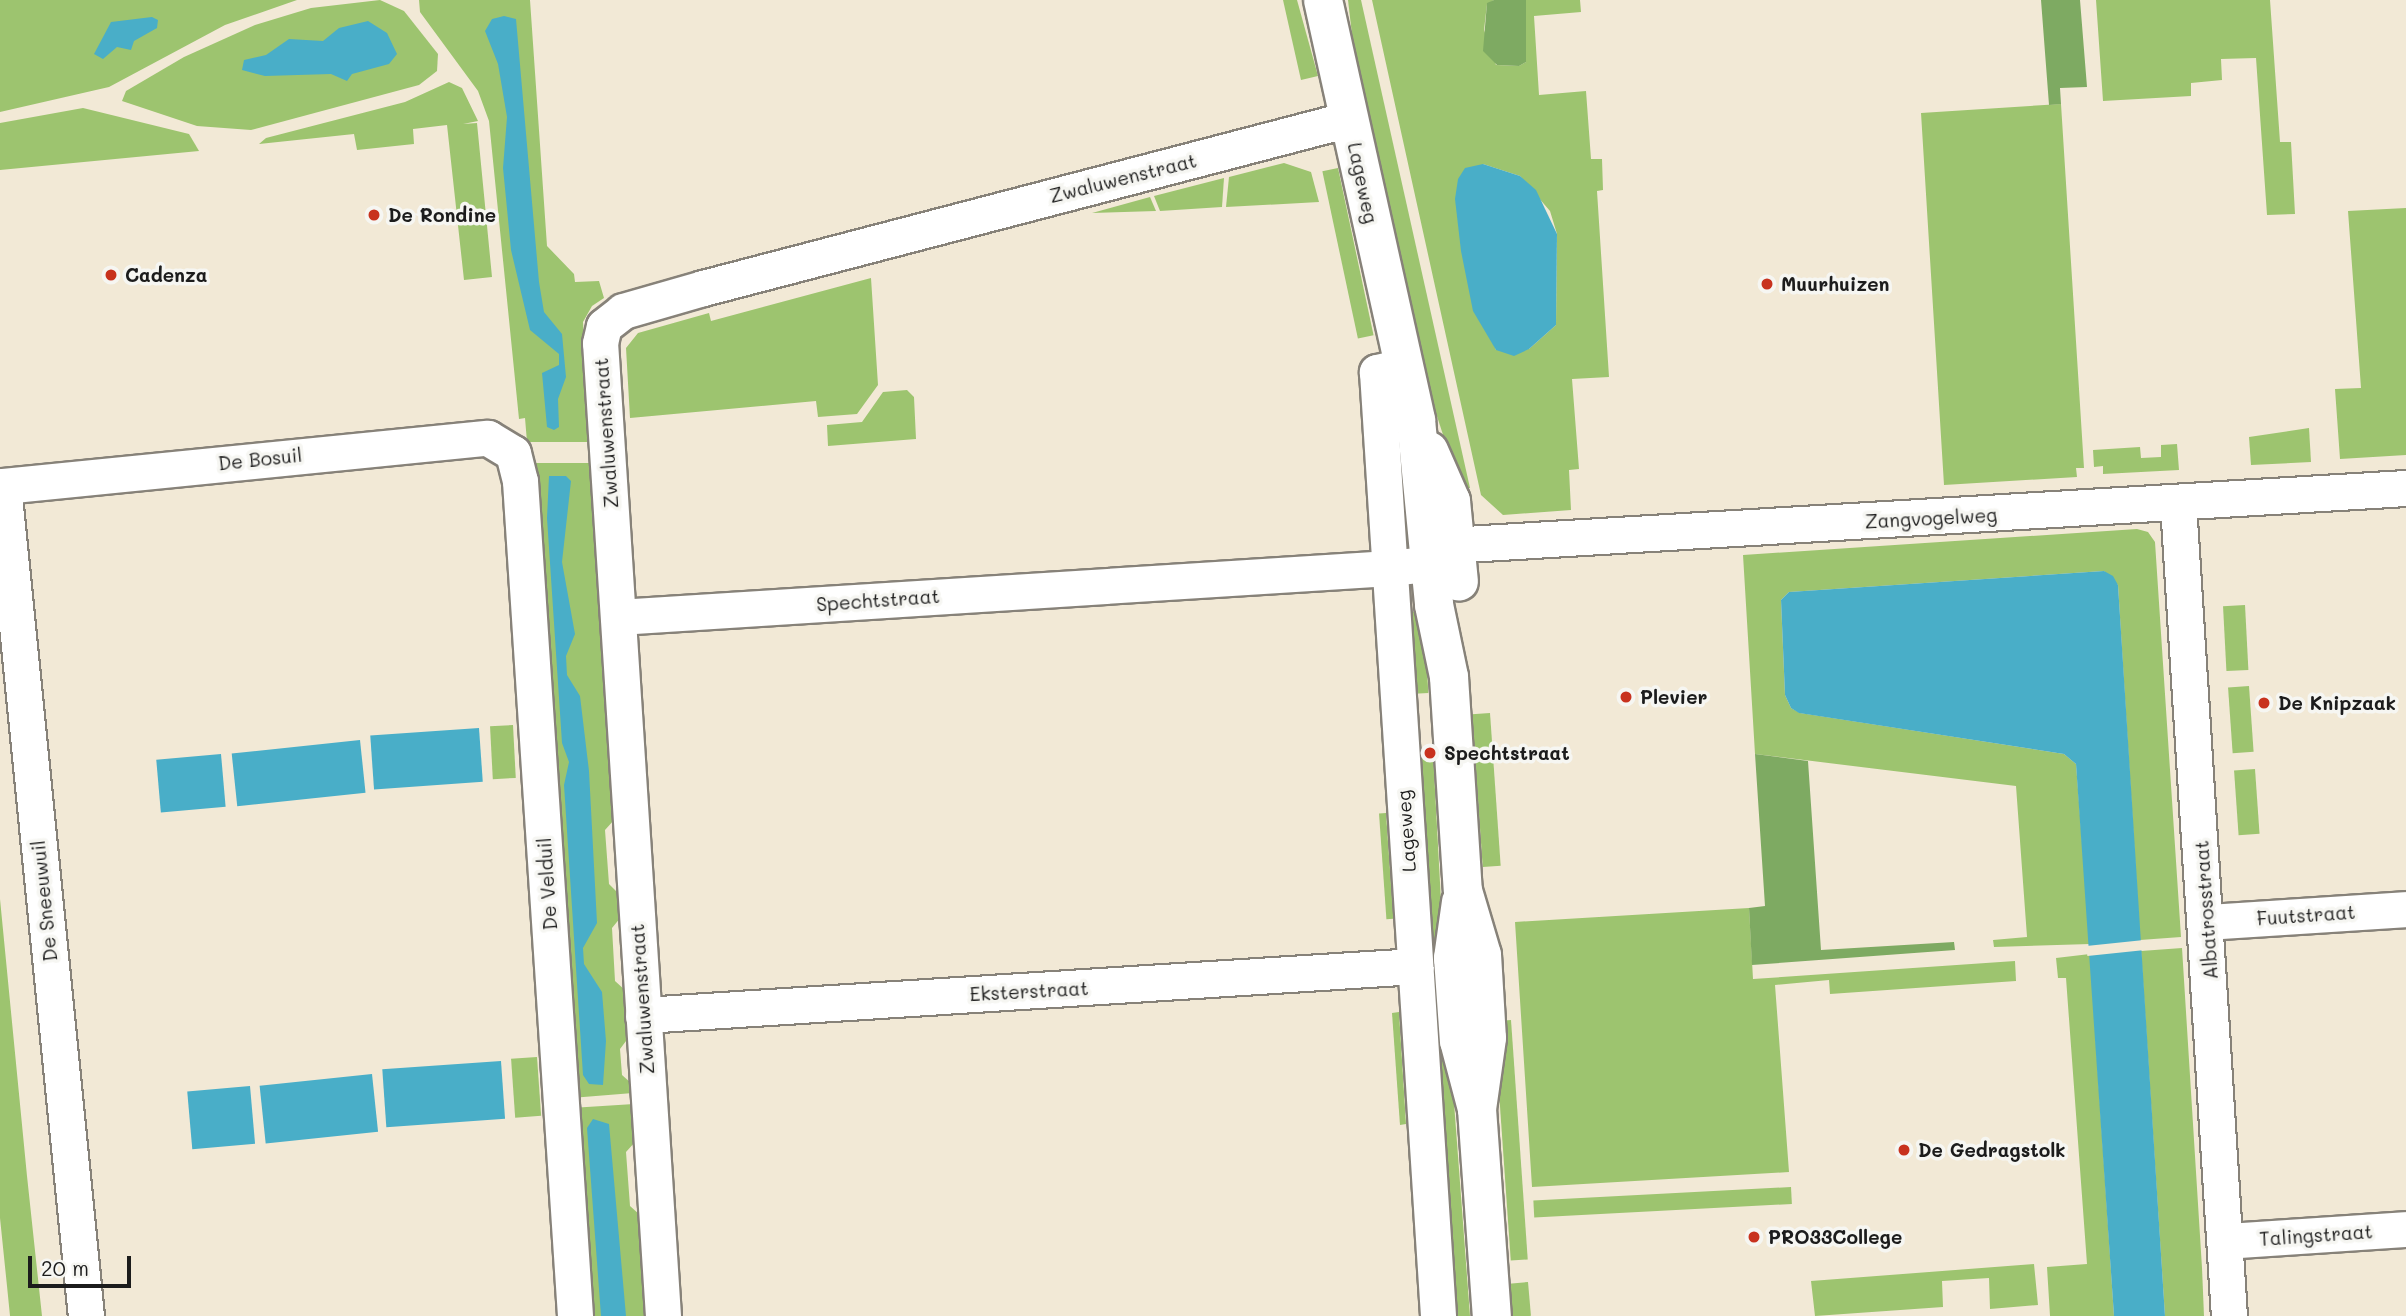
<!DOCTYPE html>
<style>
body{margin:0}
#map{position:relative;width:2406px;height:1316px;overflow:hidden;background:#f2e9d6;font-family:Mali,sans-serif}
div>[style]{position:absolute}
.green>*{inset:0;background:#9dc46f;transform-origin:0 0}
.forest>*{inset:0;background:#7eaa62}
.water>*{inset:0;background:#49aec8;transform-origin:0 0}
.pier>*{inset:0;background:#f2e9d6;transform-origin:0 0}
.roads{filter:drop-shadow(2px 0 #878279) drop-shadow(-2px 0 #878279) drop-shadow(0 2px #878279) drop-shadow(0 -2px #878279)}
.minor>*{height:35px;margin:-17.5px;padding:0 17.5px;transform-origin:17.5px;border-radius:17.5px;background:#fff}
.tertiary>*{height:38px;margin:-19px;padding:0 19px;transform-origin:19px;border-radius:19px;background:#fff}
.dots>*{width:19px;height:19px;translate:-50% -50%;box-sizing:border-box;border:4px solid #f6f6f2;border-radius:50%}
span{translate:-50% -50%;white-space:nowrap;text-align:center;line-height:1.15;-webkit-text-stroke:7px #f6f6f2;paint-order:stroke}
.street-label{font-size:19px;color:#1c1c1c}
.poi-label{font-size:19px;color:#1c1c1c;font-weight:700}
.left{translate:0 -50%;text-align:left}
.scale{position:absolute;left:28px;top:1256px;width:103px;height:32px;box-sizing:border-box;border:4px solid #1c1c1c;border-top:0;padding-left:9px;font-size:21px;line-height:24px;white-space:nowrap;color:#1c1c1c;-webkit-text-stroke:5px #f6f6f2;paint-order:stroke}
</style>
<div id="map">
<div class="green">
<div style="clip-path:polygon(0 0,297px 0,225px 25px,109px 87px,0 112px)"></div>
<div style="clip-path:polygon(380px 0,404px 11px,438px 54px,437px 71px,419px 85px,251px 130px,197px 126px,122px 101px,126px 91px,184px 57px,255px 25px,311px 8px)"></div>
<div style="clip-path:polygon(419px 0,530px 0,547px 246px,574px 274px,575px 282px,599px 281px,604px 298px,592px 306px,583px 322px,590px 442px,527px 442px,525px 418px,519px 419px,489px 121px,478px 91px,420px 12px)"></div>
<div style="clip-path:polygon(1283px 0,1297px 0,1318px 76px,1301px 80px)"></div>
<div style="clip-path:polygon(1348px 0,1361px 0,1470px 488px,1461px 490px,1433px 404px,1353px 43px)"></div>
<div style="clip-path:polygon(evenodd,1372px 0,1494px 0,1487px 4px,1484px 30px,1496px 65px,1519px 66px,1526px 62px,1526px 0,1580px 0,1581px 12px,1534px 16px,1539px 95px,1586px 91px,1591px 159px,1602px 159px,1603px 190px,1597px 191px,1609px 377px,1572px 379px,1579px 469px,1569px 470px,1571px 510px,1503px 515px,1481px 495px,1372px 0,1483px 164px,1520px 176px,1550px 211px,1557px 234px,1556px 325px,1529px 349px,1496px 350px,1492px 340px,1483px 164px)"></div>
<div style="clip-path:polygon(2096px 0,2270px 0,2280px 142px,2291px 142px,2295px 214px,2267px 215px,2256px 58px,2221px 59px,2222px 80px,2191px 83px,2191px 96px,2103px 101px)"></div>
<div style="clip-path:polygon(449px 82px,462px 88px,478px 121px,463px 124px,477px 123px,492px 277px,464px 280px,447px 125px,413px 129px,414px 144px,357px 150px,354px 134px,259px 144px,266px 138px,405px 102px)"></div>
<div style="clip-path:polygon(2061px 104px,2084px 468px,2076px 468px,2077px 477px,1944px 485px,1921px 113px)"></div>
<div style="clip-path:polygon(83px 108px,189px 134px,199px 151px,0 170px,0 123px)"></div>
<div style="clip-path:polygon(1284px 163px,1311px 172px,1319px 202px,1226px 207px,1229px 177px)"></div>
<div style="left:1338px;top:168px;width:171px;height:16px;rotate:78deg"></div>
<div style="clip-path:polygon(1224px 178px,1222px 207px,1160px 211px,1154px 196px)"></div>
<div style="clip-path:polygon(1150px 197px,1156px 211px,1092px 213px)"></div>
<div style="clip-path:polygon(2406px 208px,2406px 455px,2340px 459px,2335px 389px,2361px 388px,2348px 211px)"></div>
<div style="clip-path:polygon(871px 278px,878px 385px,857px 414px,818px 417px,816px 401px,630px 418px,626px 348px,638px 333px,709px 313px,711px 321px)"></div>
<div style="clip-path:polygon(907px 390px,914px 397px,916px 439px,828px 446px,827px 425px,862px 422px,883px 392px)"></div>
<div style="clip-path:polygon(2309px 428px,2311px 462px,2251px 465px,2249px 437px)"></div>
<div style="clip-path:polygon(2177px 444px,2179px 470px,2103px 474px,2103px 466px,2094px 467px,2093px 450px,2140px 447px,2141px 458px,2161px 457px,2161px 445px)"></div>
<div style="clip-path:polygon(529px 463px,591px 463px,614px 820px,605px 830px,609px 884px,619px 894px,621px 917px,612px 928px,615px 981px,626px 991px,629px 1037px,620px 1049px,622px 1075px,631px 1083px,633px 1093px,571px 1098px)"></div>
<div style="clip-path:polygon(2137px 529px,2148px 532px,2155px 542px,2181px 937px,2140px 940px,2118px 585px,2104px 571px,1789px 592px,1781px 600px,1785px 695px,1791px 708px,1800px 713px,2064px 754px,2076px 764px,2090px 944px,1994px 947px,1993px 940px,2027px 937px,2016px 786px,1755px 754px,1743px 555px)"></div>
<div style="left:2245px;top:605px;width:65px;height:22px;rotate:87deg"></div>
<div style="left:1424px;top:611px;width:82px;height:19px;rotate:87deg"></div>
<div style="left:2249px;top:686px;width:66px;height:21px;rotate:86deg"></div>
<div style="left:1490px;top:713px;width:153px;height:18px;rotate:86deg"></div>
<div style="left:513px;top:725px;width:53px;height:23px;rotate:87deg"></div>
<div style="clip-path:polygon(1433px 752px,1445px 976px,1430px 977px,1425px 910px,1430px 909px,1427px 868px,1422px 867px,1415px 753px)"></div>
<div style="left:2255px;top:769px;width:65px;height:21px;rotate:86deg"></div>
<div style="left:1386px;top:813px;width:106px;height:7px;rotate:86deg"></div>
<div style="clip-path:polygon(0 899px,27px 1176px,42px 1316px,10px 1316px,7px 1286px,0 1218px)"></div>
<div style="clip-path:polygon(1749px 908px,1753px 979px,2015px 961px,2016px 981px,1830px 994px,1829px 980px,1775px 985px,1789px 1172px,1532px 1187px,1515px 922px)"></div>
<div style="clip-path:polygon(2182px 948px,2202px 1268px,2204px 1316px,2165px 1316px,2141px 951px)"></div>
<div style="clip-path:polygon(2090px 954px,2114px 1316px,2050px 1316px,2047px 1267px,2087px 1264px,2066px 978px,2058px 978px,2056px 958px)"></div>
<div style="clip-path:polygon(1431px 996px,1446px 996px,1470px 1316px,1451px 1316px,1439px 1123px,1444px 1122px,1441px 1079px,1436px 1079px)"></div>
<div style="clip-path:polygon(1399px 1012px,1406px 1124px,1400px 1125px,1392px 1013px)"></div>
<div style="left:1511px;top:1020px;width:240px;height:17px;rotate:86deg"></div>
<div style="left:537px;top:1057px;width:59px;height:26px;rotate:86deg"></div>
<div style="clip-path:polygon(634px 1104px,635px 1142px,626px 1152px,630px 1206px,640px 1215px,648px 1316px,585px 1316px,571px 1108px)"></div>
<div style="left:1791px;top:1187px;width:17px;height:258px;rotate:87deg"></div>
<div style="clip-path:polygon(2034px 1264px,2038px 1305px,1990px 1309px,1989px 1278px,1942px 1281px,1943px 1307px,1815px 1316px,1811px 1281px)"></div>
<div style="left:1528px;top:1282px;width:34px;height:19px;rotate:85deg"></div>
</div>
<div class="forest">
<div style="clip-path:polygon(1494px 0,1526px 0,1526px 62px,1519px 66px,1497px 65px,1483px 51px,1487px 3px)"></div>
<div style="clip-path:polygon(2041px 0,2080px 0,2087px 87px,2060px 88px,2061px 104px,2049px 105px)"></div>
<div style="clip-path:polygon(1755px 754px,1808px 761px,1821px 950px,1954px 942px,1955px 950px,1752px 965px,1749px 908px,1765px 906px)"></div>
</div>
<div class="water">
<div style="clip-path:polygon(504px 16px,516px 19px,539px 282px,544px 312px,562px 334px,566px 377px,558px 399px,559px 427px,554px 430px,547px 427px,542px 373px,559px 365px,559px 354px,530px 330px,511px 250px,503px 168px,507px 117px,498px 64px,485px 31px,492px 19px)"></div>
<div style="clip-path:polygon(152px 17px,158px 20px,157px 28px,134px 41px,131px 50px,117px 47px,103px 59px,94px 54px,111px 22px)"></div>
<div style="clip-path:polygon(368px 21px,387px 33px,397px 54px,389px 64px,352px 74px,347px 81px,331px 74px,265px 76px,242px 70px,244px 60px,266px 55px,289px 39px,323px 41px,339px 28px)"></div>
<div style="clip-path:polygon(1483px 164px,1520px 176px,1536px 190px,1557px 234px,1556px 325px,1529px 349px,1514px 356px,1496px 350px,1473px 311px,1461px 251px,1455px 199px,1458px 179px,1465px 168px)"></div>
<div style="clip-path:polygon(549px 476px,566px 476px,571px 481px,562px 562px,575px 634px,566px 656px,567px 675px,580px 696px,589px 771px,597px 923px,583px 948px,584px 964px,602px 992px,606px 1041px,603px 1085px,589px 1084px,583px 1075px,564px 785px,569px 762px,562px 743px,547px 518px)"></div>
<div style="clip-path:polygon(2104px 571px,2113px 576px,2118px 585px,2165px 1316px,2114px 1316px,2076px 764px,2064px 754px,1799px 713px,1791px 708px,1785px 695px,1781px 600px,1789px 592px)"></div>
<div style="left:479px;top:728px;width:54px;height:109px;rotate:86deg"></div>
<div style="left:360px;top:740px;width:53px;height:129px;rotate:84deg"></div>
<div style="left:221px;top:754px;width:53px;height:65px;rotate:85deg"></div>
<div style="left:501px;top:1061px;width:58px;height:119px;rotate:86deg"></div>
<div style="left:372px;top:1074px;width:58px;height:113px;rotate:84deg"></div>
<div style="left:250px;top:1086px;width:58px;height:63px;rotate:85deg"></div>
<div style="clip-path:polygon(593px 1119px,609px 1124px,626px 1316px,601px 1316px,587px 1128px)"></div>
</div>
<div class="pier">
<div style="left:2144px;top:940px;width:10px;height:58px;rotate:84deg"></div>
</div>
<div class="roads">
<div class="minor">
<div style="left:1403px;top:366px;width:27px;rotate:167deg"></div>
<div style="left:1377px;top:372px;width:946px;rotate:86.3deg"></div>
<div style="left:2178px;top:504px;width:814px;rotate:86.41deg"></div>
<div style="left:618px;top:617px;width:773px;rotate:-3.64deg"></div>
<div style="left:1389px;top:568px;width:31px;rotate:-6deg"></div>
<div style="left:1420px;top:565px;width:51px;rotate:-24.5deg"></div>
<div style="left:1466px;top:544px;width:942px;rotate:-3.41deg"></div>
<div style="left:2207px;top:922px;width:199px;rotate:-3.7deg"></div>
<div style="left:643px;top:1015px;width:774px;rotate:-3.63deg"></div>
<div style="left:2226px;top:1241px;width:180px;rotate:-3.8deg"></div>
<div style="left:86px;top:1316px;width:834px;rotate:-95.71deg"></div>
<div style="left:3px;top:486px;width:487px;rotate:-5.7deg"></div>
<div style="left:488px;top:438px;width:29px;rotate:31deg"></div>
<div style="left:513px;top:453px;width:29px;rotate:76deg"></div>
<div style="left:520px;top:481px;width:837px;rotate:86.23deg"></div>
<div style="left:663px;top:1316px;width:975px;rotate:-93.7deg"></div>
<div style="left:600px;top:343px;width:17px;rotate:-77deg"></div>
<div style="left:604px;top:326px;width:24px;rotate:-38deg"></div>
<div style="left:623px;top:311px;width:83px;rotate:-16deg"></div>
<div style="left:703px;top:288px;width:668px;rotate:-14.66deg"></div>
</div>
<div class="tertiary">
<div style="left:1323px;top:0;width:430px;rotate:77.5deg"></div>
<div style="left:1416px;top:420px;width:186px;rotate:84.4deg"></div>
<div style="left:1434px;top:605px;width:74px;rotate:78.2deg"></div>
<div style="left:1449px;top:677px;width:214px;rotate:86.3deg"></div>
<div style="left:1463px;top:891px;width:67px;rotate:73.5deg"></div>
<div style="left:1482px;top:955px;width:83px;rotate:86.6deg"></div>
<div style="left:1487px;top:1038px;width:72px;rotate:98deg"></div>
<div style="left:1429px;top:451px;width:55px;rotate:66.3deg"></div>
<div style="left:1451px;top:501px;width:81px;rotate:84.4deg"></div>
<div style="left:1461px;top:902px;width:57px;rotate:98.1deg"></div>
<div style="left:1453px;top:958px;width:83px;rotate:85.9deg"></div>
<div style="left:1459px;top:1041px;width:70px;rotate:75.2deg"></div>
<div style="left:1477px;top:1109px;width:208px;rotate:85.9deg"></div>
</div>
</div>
<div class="dots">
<div style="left:374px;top:215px;background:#c8321e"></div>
<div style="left:111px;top:275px;background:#c8321e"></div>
<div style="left:1767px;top:284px;background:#c8321e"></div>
<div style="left:1626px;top:697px;background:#c8321e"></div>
<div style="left:2264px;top:703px;background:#c8321e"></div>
<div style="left:1430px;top:753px;background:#c8321e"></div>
<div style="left:1904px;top:1150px;background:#c8321e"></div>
<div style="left:1754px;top:1237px;background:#c8321e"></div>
</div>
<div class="street-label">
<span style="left:1123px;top:178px;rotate:-14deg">Zwaluwenstraat</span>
<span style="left:1363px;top:183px;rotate:78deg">Lageweg</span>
<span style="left:606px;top:433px;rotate:-94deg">Zwaluwenstraat</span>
<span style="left:260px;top:459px;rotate:-6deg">De Bosuil</span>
<span style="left:1931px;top:518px;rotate:-3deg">Zangvogelweg</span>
<span style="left:878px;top:600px;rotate:-4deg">Spechtstraat</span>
<span style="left:1406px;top:831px;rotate:-94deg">Lageweg</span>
<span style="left:547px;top:884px;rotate:-94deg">De Velduil</span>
<span style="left:44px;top:901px;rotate:-96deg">De Sneeuwuil</span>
<span style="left:2206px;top:910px;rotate:-94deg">Albatrosstraat</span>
<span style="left:2306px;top:915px;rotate:-4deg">Fuutstraat</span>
<span style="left:1029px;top:991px;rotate:-3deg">Eksterstraat</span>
<span style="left:642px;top:999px;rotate:-94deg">Zwaluwenstraat</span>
<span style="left:2316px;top:1235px;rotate:-4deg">Talingstraat</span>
</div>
<div class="poi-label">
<span class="left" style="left:388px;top:215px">De Rondine</span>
<span class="left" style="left:125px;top:275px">Cadenza</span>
<span class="left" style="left:1781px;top:284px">Muurhuizen</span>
<span class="left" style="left:1640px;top:697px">Plevier</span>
<span class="left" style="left:2278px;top:703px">De Knipzaak</span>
<span class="left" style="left:1444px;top:753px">Spechtstraat</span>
<span class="left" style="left:1918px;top:1150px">De Gedragstolk</span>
<span class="left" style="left:1768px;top:1237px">PRO33College</span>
</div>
<div class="scale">20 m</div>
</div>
